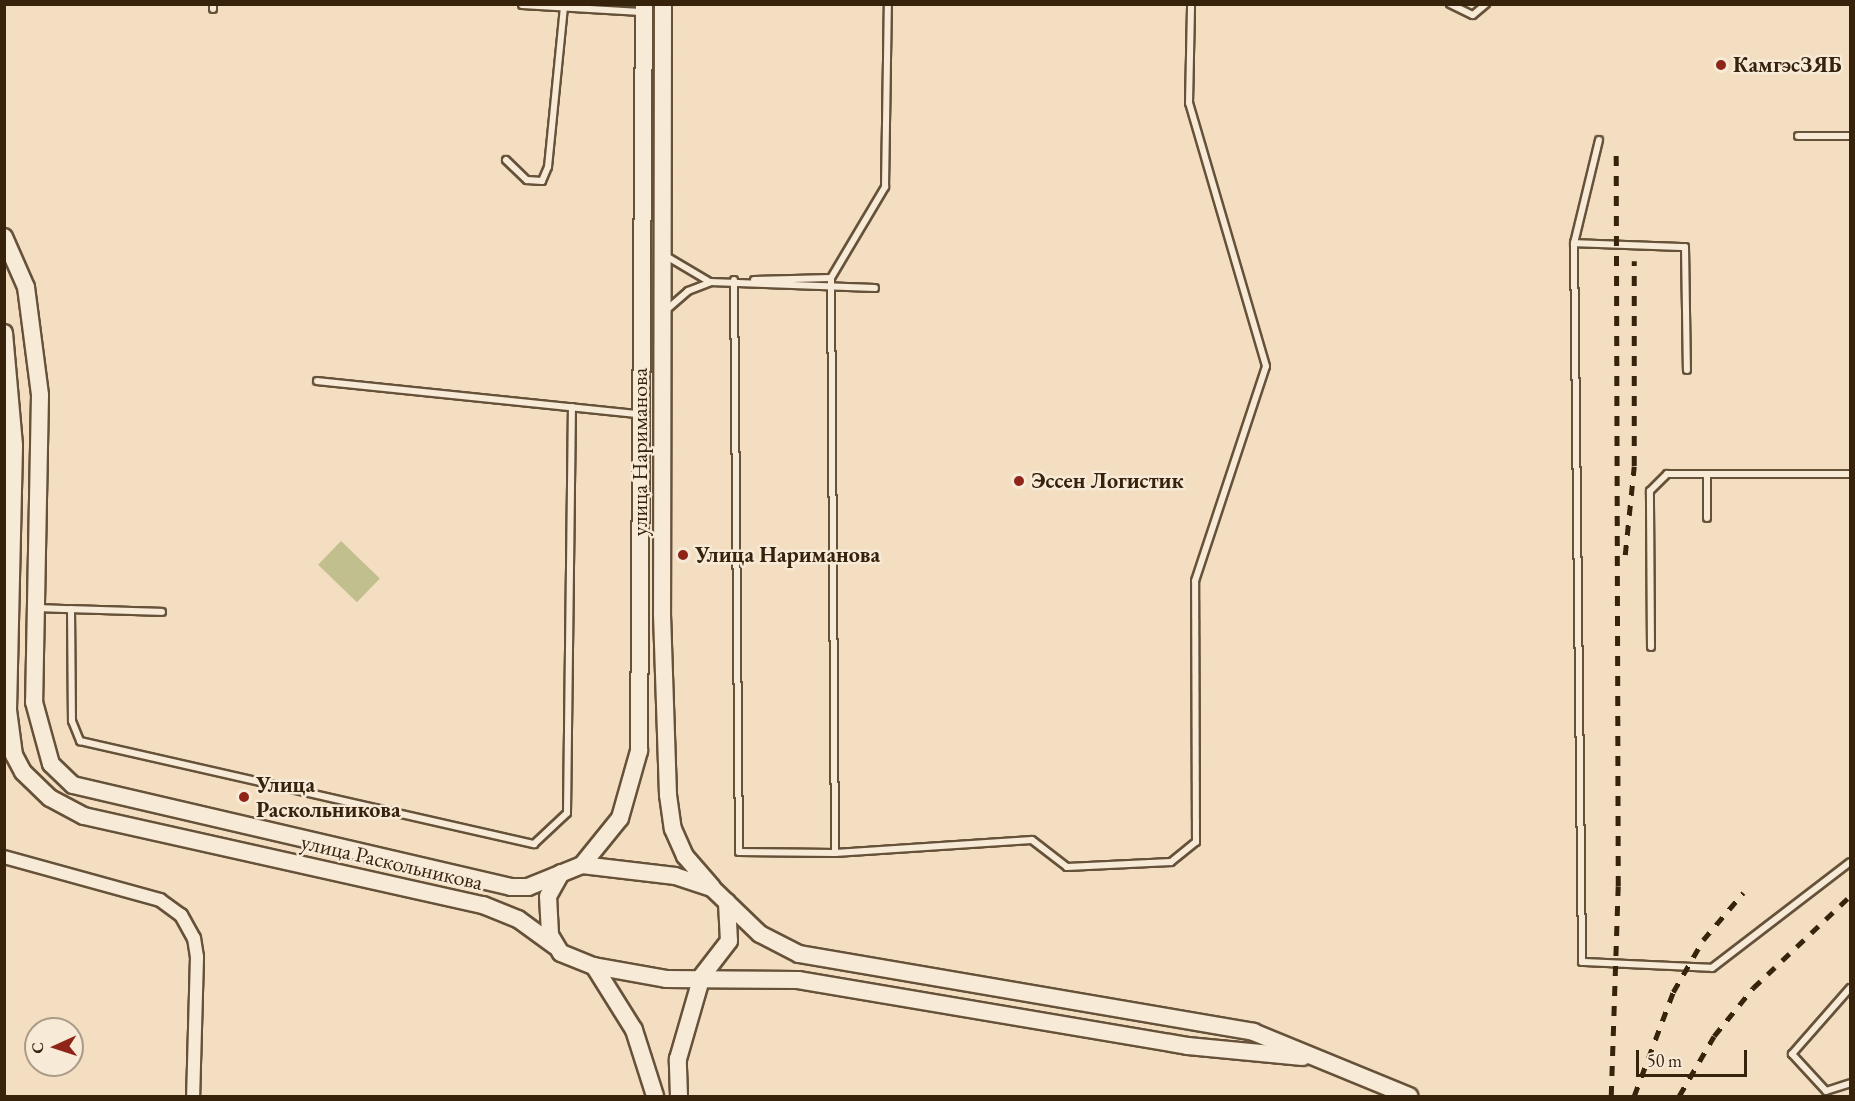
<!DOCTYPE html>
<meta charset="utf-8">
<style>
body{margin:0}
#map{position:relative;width:1855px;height:1101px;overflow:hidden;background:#f3dec1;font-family:"EB Garamond",serif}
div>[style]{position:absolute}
.green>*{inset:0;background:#c2bf8e;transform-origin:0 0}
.roads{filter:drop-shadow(2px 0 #665139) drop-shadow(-2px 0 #665139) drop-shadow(0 2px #665139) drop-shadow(0 -2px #665139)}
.lane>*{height:6px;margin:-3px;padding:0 3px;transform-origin:3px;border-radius:3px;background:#f7ead7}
.street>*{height:12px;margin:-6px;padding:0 6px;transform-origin:6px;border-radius:6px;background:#f7ead7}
.secondary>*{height:16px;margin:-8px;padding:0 8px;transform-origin:8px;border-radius:8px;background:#f7ead7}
.rail>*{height:4.5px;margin-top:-2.25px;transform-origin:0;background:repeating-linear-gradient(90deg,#37220c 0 10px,transparent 0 20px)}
.dots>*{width:16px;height:16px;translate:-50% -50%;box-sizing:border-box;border:3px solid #f7ead7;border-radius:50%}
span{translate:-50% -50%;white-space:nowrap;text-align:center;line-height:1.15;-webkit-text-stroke:5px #f7ead7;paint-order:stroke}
.poi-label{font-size:22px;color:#37220c;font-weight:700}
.left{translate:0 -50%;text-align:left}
.street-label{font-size:22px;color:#37220c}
.frame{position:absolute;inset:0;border:6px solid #37220c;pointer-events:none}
.north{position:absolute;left:24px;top:1017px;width:60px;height:60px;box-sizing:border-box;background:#f7ead7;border:2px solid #aa9a86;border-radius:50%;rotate:267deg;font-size:16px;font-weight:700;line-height:24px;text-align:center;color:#37220c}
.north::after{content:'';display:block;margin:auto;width:21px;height:27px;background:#8f2418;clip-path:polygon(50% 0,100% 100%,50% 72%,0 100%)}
.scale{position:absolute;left:1636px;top:1050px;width:111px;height:27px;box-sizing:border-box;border:3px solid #37220c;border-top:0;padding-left:8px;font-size:18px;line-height:21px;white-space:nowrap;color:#37220c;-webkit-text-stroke:4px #f7ead7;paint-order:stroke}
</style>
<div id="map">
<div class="green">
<div style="left:341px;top:541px;width:54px;height:33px;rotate:44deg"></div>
</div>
<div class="roads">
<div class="lane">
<div style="left:1450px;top:4px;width:25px;rotate:26deg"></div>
<div style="left:1473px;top:15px;width:17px;rotate:-40deg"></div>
<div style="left:522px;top:5px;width:119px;rotate:3.4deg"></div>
<div style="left:213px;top:9px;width:5px;rotate:-90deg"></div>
<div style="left:1798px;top:136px;width:52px"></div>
<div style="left:1599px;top:140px;width:106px;rotate:103.6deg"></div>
<div style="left:1574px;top:243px;width:719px;rotate:89.36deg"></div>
<div style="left:1582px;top:962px;width:130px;rotate:2.6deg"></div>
<div style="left:1712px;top:968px;width:174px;rotate:-37.5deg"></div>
<div style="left:506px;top:160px;width:29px;rotate:44deg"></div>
<div style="left:527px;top:180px;width:15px;rotate:4deg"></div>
<div style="left:542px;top:181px;width:15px;rotate:-67deg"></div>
<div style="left:548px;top:167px;width:160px;rotate:-84.3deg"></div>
<div style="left:1574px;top:243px;width:111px;rotate:2.1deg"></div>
<div style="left:1685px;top:247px;width:123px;rotate:89.1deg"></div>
<div style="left:666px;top:256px;width:51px;rotate:30.6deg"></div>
<div style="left:710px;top:282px;width:165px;rotate:2.1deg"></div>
<div style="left:734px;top:280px;width:572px;rotate:89.5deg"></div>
<div style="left:739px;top:852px;width:96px;rotate:0.6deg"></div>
<div style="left:835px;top:853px;width:197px;rotate:-3.8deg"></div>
<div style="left:1032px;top:840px;width:44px;rotate:37.6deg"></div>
<div style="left:1067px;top:867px;width:104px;rotate:-2.8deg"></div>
<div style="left:1171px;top:862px;width:32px;rotate:-39deg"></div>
<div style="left:1196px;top:842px;width:261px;rotate:-90.2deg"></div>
<div style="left:1195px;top:581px;width:226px;rotate:-71.7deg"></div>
<div style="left:1266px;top:366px;width:274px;rotate:-106.3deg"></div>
<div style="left:1189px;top:103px;width:99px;rotate:-88.8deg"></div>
<div style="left:754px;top:280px;width:77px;rotate:-1.5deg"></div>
<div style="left:664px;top:312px;width:32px;rotate:-41deg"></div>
<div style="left:688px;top:291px;width:25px;rotate:-21deg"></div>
<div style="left:317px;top:381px;width:323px;rotate:5.9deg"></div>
<div style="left:1707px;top:474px;width:44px;rotate:90deg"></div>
<div style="left:37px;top:608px;width:34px;rotate:2deg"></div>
<div style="left:71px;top:609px;width:112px;rotate:89.5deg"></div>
<div style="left:72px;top:721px;width:22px;rotate:68deg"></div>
<div style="left:80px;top:741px;width:466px;rotate:12.8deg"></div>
<div style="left:534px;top:844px;width:45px;rotate:-43.2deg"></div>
<div style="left:567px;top:813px;width:406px;rotate:-89.3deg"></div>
<div style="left:71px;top:609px;width:91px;rotate:1.9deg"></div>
<div style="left:1651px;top:647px;width:156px;rotate:-90.4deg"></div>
<div style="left:1650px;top:491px;width:24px;rotate:-45deg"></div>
<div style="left:1667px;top:474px;width:183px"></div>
<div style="left:835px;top:853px;width:575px;rotate:-90.4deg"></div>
<div style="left:831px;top:278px;width:106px;rotate:-59.3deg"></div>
<div style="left:885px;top:187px;width:183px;rotate:-89.1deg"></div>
<div style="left:1850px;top:988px;width:88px;rotate:131.3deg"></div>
<div style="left:1792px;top:1054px;width:50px;rotate:47.4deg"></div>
<div style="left:1826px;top:1091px;width:25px;rotate:-18deg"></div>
</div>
<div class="street">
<div style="left:4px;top:857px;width:162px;rotate:15.4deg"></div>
<div style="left:160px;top:900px;width:26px;rotate:36deg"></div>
<div style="left:181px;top:915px;width:26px;rotate:61deg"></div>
<div style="left:194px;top:938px;width:19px;rotate:81deg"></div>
<div style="left:197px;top:957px;width:139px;rotate:91.6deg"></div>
</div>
<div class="secondary">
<div style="left:663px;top:4px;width:610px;rotate:90.09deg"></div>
<div style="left:662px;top:614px;width:181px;rotate:88.1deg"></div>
<div style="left:668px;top:795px;width:34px;rotate:82deg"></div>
<div style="left:673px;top:829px;width:30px;rotate:66deg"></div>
<div style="left:685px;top:856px;width:41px;rotate:48.9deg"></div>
<div style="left:4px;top:237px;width:55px;rotate:66.3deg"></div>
<div style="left:26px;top:287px;width:109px;rotate:82.6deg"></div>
<div style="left:40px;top:395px;width:307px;rotate:91.1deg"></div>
<div style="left:34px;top:702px;width:64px;rotate:74.7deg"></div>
<div style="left:51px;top:764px;width:30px;rotate:44deg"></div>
<div style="left:73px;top:785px;width:450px;rotate:13.1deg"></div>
<div style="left:511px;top:887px;width:17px"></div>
<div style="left:528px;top:887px;width:58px;rotate:-22.2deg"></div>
<div style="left:582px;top:865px;width:94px;rotate:6.7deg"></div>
<div style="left:675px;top:876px;width:39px;rotate:18deg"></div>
<div style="left:712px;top:888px;width:66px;rotate:43.8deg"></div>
<div style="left:760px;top:934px;width:44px;rotate:27.1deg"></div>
<div style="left:799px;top:954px;width:461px;rotate:9.7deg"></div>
<div style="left:1253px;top:1032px;width:169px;rotate:22.3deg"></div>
<div style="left:4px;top:333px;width:113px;rotate:84.9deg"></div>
<div style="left:14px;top:446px;width:264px;rotate:91.3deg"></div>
<div style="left:8px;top:710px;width:45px;rotate:82.4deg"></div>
<div style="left:14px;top:755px;width:19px;rotate:62deg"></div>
<div style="left:23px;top:772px;width:37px;rotate:44deg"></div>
<div style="left:50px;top:798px;width:38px;rotate:28deg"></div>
<div style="left:84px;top:816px;width:409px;rotate:12.6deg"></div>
<div style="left:483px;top:905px;width:38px;rotate:22deg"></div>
<div style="left:518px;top:919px;width:46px;rotate:36.1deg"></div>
<div style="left:582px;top:865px;width:60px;rotate:-51deg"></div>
<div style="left:620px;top:818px;width:70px;rotate:-74.2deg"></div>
<div style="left:639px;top:751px;width:747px;rotate:-89.62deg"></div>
<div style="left:561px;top:873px;width:26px;rotate:119deg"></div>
<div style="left:548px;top:896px;width:39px;rotate:87deg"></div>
<div style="left:550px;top:935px;width:21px;rotate:59deg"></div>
<div style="left:561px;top:953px;width:35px;rotate:22deg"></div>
<div style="left:594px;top:966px;width:73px;rotate:10.2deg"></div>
<div style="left:666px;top:979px;width:132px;rotate:0.4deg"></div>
<div style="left:798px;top:980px;width:396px;rotate:9.6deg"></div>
<div style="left:1188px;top:1046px;width:115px;rotate:5.5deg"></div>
<div style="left:594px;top:966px;width:75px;rotate:58deg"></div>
<div style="left:634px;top:1030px;width:69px;rotate:72.3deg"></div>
<div style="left:702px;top:976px;width:44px;rotate:-52.4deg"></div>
<div style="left:729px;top:941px;width:39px;rotate:-93deg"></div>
<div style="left:679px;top:1096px;width:37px;rotate:-92deg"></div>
<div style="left:678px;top:1059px;width:86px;rotate:-73.9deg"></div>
</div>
</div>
<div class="rail">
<div style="left:1625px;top:555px;width:89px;rotate:-84.2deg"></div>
<div style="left:1634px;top:466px;width:205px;rotate:-90deg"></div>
<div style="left:1611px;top:1096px;width:210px;rotate:-88.1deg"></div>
<div style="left:1618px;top:886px;width:733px;rotate:-90.16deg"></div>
<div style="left:1634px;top:1096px;width:111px;rotate:-69.4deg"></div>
<div style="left:1673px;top:992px;width:60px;rotate:-60deg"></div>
<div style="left:1703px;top:940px;width:62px;rotate:-49.6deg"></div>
<div style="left:1679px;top:1096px;width:69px;rotate:-59.7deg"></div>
<div style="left:1714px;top:1036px;width:62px;rotate:-50.9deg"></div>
<div style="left:1753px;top:988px;width:134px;rotate:-43.5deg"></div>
</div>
<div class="dots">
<div style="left:1721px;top:65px;background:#8f2418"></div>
<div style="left:1019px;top:481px;background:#8f2418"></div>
<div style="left:683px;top:555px;background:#8f2418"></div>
<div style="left:244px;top:797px;background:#8f2418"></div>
</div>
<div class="poi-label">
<span class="left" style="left:1733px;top:65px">КамгэсЗЯБ</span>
<span class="left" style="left:1031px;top:481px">Эссен Логистик</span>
<span class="left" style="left:695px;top:555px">Улица Нариманова</span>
<span class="left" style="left:256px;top:797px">Улица<br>Раскольникова</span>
</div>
<div class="street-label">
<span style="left:640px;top:452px;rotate:-90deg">улица Нариманова</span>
<span style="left:392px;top:862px;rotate:13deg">улица Раскольникова</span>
</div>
<div class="frame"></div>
<div class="north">С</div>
<div class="scale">50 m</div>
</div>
